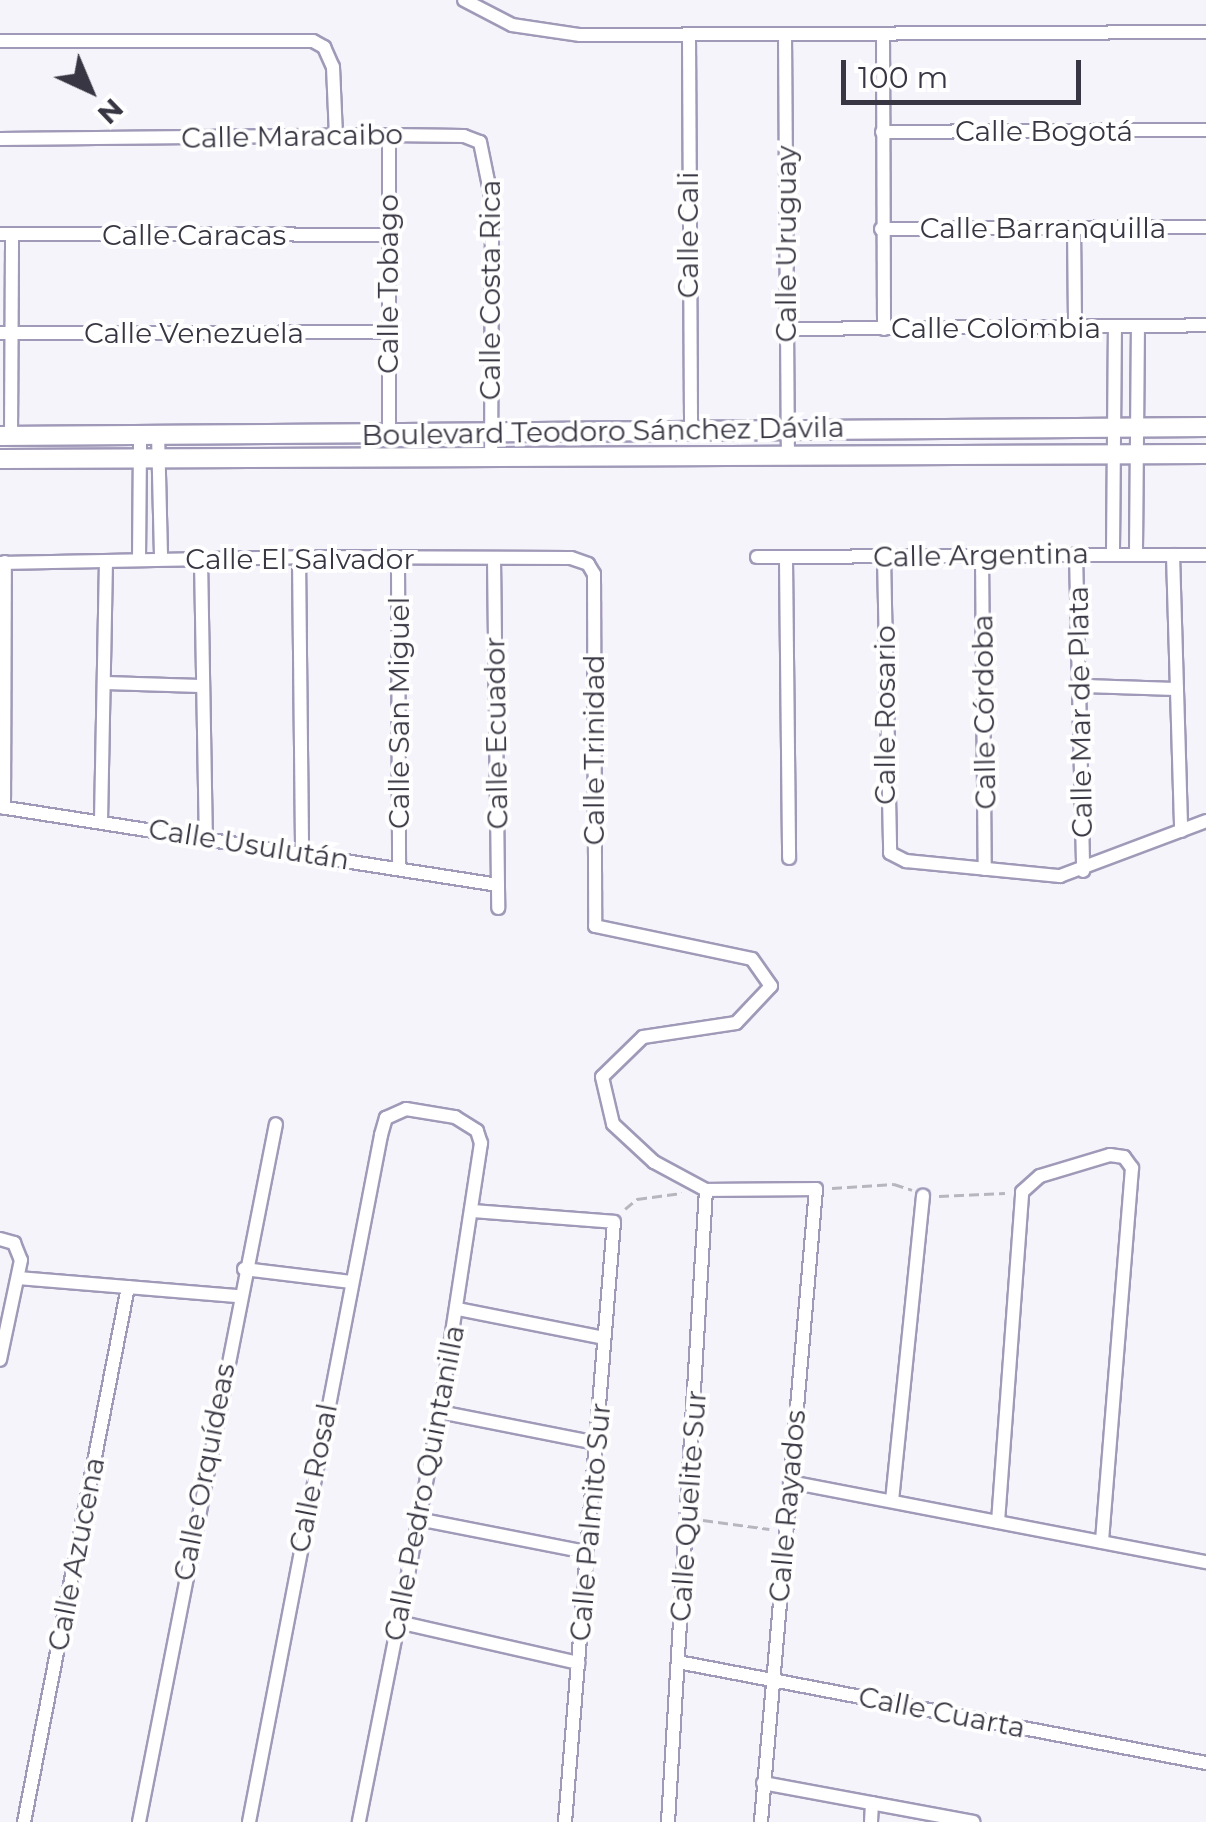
<!DOCTYPE html>
<meta charset="utf-8">
<style>
body{margin:0}
#map{position:relative;width:1206px;height:1822px;overflow:hidden;background:#f6f4fb;font-family:Montserrat,sans-serif}
div>[style]{position:absolute}
.path>*{height:2.5px;margin-top:-1.25px;transform-origin:0;background:repeating-linear-gradient(90deg,#b7b5be 0 10px,transparent 0 15px)}
.roads{filter:drop-shadow(2px 0 #a09ab8) drop-shadow(-2px 0 #a09ab8) drop-shadow(0 2px #a09ab8) drop-shadow(0 -2px #a09ab8)}
.street>*{height:12px;margin:-6px;padding:0 6px;transform-origin:6px;border-radius:6px;background:#fff}
.secondary>*{height:18px;margin:-9px;padding:0 9px;transform-origin:9px;border-radius:9px;background:#fff}
span{translate:-50% -50%;white-space:nowrap;text-align:center;line-height:1.15;-webkit-text-stroke:8px #fff;paint-order:stroke}
.street-label{font-size:28px;color:#383642}
.north{position:absolute;left:40px;top:40px;width:100px;height:100px;-webkit-text-stroke:8px #fff;paint-order:stroke;rotate:136deg;font-size:28px;font-weight:700;line-height:40px;text-align:center;color:#383642}
.north::after{content:'';display:block;margin:auto;width:35px;height:45px;background:#383642;clip-path:polygon(50% 0,100% 100%,50% 72%,0 100%)}
.scale{position:absolute;left:841px;top:60px;width:240px;height:45px;box-sizing:border-box;border:5px solid #383642;border-top:0;padding-left:12px;font-size:30px;line-height:35px;white-space:nowrap;color:#383642;-webkit-text-stroke:8px #fff;paint-order:stroke}
</style>
<div id="map">
<div class="path">
<div style="left:832px;top:1188px;width:62px;rotate:-3.7deg"></div>
<div style="left:894px;top:1184px;width:19px;rotate:18deg"></div>
<div style="left:939px;top:1196px;width:66px;rotate:-2.6deg"></div>
<div style="left:625px;top:1209px;width:16px;rotate:-40deg"></div>
<div style="left:637px;top:1199px;width:45px;rotate:-7.6deg"></div>
<div style="left:703px;top:1520px;width:67px;rotate:7.8deg"></div>
</div>
<div class="roads">
<div class="street">
<div style="left:464px;top:0;width:54px;rotate:27.5deg"></div>
<div style="left:512px;top:25px;width:69px;rotate:8.4deg"></div>
<div style="left:580px;top:35px;width:626px;rotate:-0.27deg"></div>
<div style="left:883px;top:34px;width:295px;rotate:89.8deg"></div>
<div style="left:785px;top:36px;width:416px;rotate:89.6deg"></div>
<div style="left:689px;top:37px;width:395px;rotate:89.7deg"></div>
<div style="left:0;top:41px;width:313px"></div>
<div style="left:313px;top:41px;width:13px;rotate:29deg"></div>
<div style="left:324px;top:47px;width:22px;rotate:66deg"></div>
<div style="left:333px;top:67px;width:69px;rotate:87.5deg"></div>
<div style="left:882px;top:132px;width:324px;rotate:-0.4deg"></div>
<div style="left:0;top:139px;width:389px;rotate:-0.6deg"></div>
<div style="left:389px;top:135px;width:75px;rotate:0.8deg"></div>
<div style="left:464px;top:136px;width:17px;rotate:21deg"></div>
<div style="left:480px;top:142px;width:60px;rotate:78.5deg"></div>
<div style="left:492px;top:201px;width:256px;rotate:90.2deg"></div>
<div style="left:1074px;top:227px;width:100px;rotate:89.4deg"></div>
<div style="left:881px;top:229px;width:325px;rotate:-0.4deg"></div>
<div style="left:0;top:234px;width:387px;rotate:0.1deg"></div>
<div style="left:786px;top:329px;width:420px;rotate:-0.5deg"></div>
<div style="left:0;top:333px;width:388px;rotate:-0.1deg"></div>
<div style="left:158px;top:433px;width:126px;rotate:88.6deg"></div>
<div style="left:389px;top:433px;width:298px;rotate:-90deg"></div>
<div style="left:11px;top:436px;width:202px;rotate:-89.7deg"></div>
<div style="left:1113px;top:551px;width:224px;rotate:-89.5deg"></div>
<div style="left:1136px;top:551px;width:224px;rotate:-89.5deg"></div>
<div style="left:1076px;top:554px;width:317px;rotate:88.7deg"></div>
<div style="left:1173px;top:555px;width:276px;rotate:88.3deg"></div>
<div style="left:982px;top:556px;width:313px;rotate:89.5deg"></div>
<div style="left:299px;top:557px;width:296px;rotate:89.4deg"></div>
<div style="left:757px;top:557px;width:449px;rotate:-0.3deg"></div>
<div style="left:884px;top:557px;width:296px;rotate:88.8deg"></div>
<div style="left:890px;top:853px;width:18px;rotate:27deg"></div>
<div style="left:906px;top:861px;width:155px;rotate:5.6deg"></div>
<div style="left:1060px;top:876px;width:156px;rotate:-20.6deg"></div>
<div style="left:139px;top:559px;width:125px;rotate:-89.5deg"></div>
<div style="left:201px;top:559px;width:277px;rotate:89deg"></div>
<div style="left:494px;top:559px;width:349px;rotate:89.3deg"></div>
<div style="left:398px;top:560px;width:307px;rotate:89.8deg"></div>
<div style="left:786px;top:560px;width:298px;rotate:89.4deg"></div>
<div style="left:0;top:563px;width:299px;rotate:-1.1deg"></div>
<div style="left:299px;top:557px;width:272px;rotate:0.2deg"></div>
<div style="left:571px;top:558px;width:18px;rotate:19deg"></div>
<div style="left:588px;top:564px;width:12px;rotate:59deg"></div>
<div style="left:594px;top:574px;width:352px;rotate:89.8deg"></div>
<div style="left:595px;top:926px;width:160px;rotate:11.9deg"></div>
<div style="left:752px;top:959px;width:33px;rotate:55deg"></div>
<div style="left:771px;top:986px;width:51px;rotate:133.4deg"></div>
<div style="left:736px;top:1023px;width:94px;rotate:171.4deg"></div>
<div style="left:643px;top:1037px;width:57px;rotate:135.7deg"></div>
<div style="left:602px;top:1077px;width:48px;rotate:76.8deg"></div>
<div style="left:613px;top:1124px;width:56px;rotate:42.8deg"></div>
<div style="left:654px;top:1162px;width:59px;rotate:28.3deg"></div>
<div style="left:706px;top:1190px;width:110px;rotate:-0.5deg"></div>
<div style="left:816px;top:1189px;width:635px;rotate:94.97deg"></div>
<div style="left:104px;top:683px;width:98px;rotate:1.8deg"></div>
<div style="left:1083px;top:686px;width:94px;rotate:1.8deg"></div>
<div style="left:0;top:807px;width:504px;rotate:8.9deg"></div>
<div style="left:4px;top:808px;width:246px;rotate:-89.8deg"></div>
<div style="left:101px;top:821px;width:260px;rotate:-88.9deg"></div>
<div style="left:472px;top:1211px;width:142px;rotate:4.4deg"></div>
<div style="left:614px;top:1222px;width:602px;rotate:94.67deg"></div>
<div style="left:0;top:1239px;width:15px;rotate:16deg"></div>
<div style="left:14px;top:1243px;width:18px;rotate:68deg"></div>
<div style="left:21px;top:1260px;width:102px;rotate:101.9deg"></div>
<div style="left:244px;top:1269px;width:108px;rotate:6.9deg"></div>
<div style="left:18px;top:1278px;width:222px;rotate:4.7deg"></div>
<div style="left:458px;top:1309px;width:149px;rotate:11.2deg"></div>
<div style="left:440px;top:1412px;width:160px;rotate:11.2deg"></div>
<div style="left:790px;top:1482px;width:424px;rotate:10.9deg"></div>
<div style="left:892px;top:1501px;width:307px;rotate:-84.2deg"></div>
<div style="left:418px;top:1519px;width:171px;rotate:11.1deg"></div>
<div style="left:998px;top:1522px;width:331px;rotate:-85.8deg"></div>
<div style="left:1022px;top:1192px;width:24px;rotate:-42deg"></div>
<div style="left:1040px;top:1176px;width:73px;rotate:-16.7deg"></div>
<div style="left:1110px;top:1155px;width:14px;rotate:8deg"></div>
<div style="left:1124px;top:1157px;width:14px;rotate:54deg"></div>
<div style="left:1132px;top:1168px;width:375px;rotate:94.6deg"></div>
<div style="left:398px;top:1622px;width:185px;rotate:12.8deg"></div>
<div style="left:678px;top:1662px;width:538px;rotate:10.83deg"></div>
<div style="left:763px;top:1783px;width:214px;rotate:10.5deg"></div>
<div style="left:24px;top:1822px;width:545px;rotate:-79deg"></div>
<div style="left:139px;top:1822px;width:711px;rotate:-78.9deg"></div>
<div style="left:249px;top:1822px;width:700px;rotate:-79.12deg"></div>
<div style="left:381px;top:1135px;width:18px;rotate:-74deg"></div>
<div style="left:386px;top:1118px;width:22px;rotate:-24deg"></div>
<div style="left:406px;top:1109px;width:50px;rotate:9.3deg"></div>
<div style="left:455px;top:1117px;width:26px;rotate:32deg"></div>
<div style="left:477px;top:1131px;width:13px;rotate:72deg"></div>
<div style="left:481px;top:1143px;width:272px;rotate:98.7deg"></div>
<div style="left:440px;top:1412px;width:418px;rotate:101.2deg"></div>
<div style="left:668px;top:1822px;width:633px;rotate:-86.56deg"></div>
<div style="left:871px;top:1822px;width:19px;rotate:-87deg"></div>
</div>
<div class="secondary">
<div style="left:0;top:436px;width:1206px;rotate:-0.43deg"></div>
<div style="left:0;top:459px;width:1206px;rotate:-0.24deg"></div>
</div>
</div>
<div class="street-label">
<span style="left:1044px;top:131px">Calle Bogotá</span>
<span style="left:292px;top:136px;rotate:-1deg">Calle Maracaibo</span>
<span style="left:1043px;top:228px">Calle Barranquilla</span>
<span style="left:194px;top:235px">Calle Caracas</span>
<span style="left:688px;top:235px;rotate:-90deg">Calle Cali</span>
<span style="left:786px;top:244px;rotate:-90deg">Calle Uruguay</span>
<span style="left:388px;top:284px;rotate:-90deg">Calle Tobago</span>
<span style="left:490px;top:290px;rotate:-90deg">Calle Costa Rica</span>
<span style="left:996px;top:328px">Calle Colombia</span>
<span style="left:194px;top:333px">Calle Venezuela</span>
<span style="left:603px;top:431px;rotate:-1deg">Boulevard Teodoro Sánchez Dávila</span>
<span style="left:981px;top:555px;rotate:-1deg">Calle Argentina</span>
<span style="left:300px;top:559px">Calle El Salvador</span>
<span style="left:984px;top:712px;rotate:-91deg">Calle Córdoba</span>
<span style="left:1080px;top:712px;rotate:-91deg">Calle Mar de Plata</span>
<span style="left:399px;top:713px;rotate:-90deg">Calle San Miguel</span>
<span style="left:885px;top:715px;rotate:-90deg">Calle Rosario</span>
<span style="left:496px;top:733px;rotate:-91deg">Calle Ecuador</span>
<span style="left:594px;top:750px;rotate:-90deg">Calle Trinidad</span>
<span style="left:249px;top:844px;rotate:9deg">Calle Usulután</span>
<span style="left:204px;top:1472px;rotate:-79deg">Calle Orquídeas</span>
<span style="left:313px;top:1478px;rotate:-79deg">Calle Rosal</span>
<span style="left:424px;top:1483px;rotate:-79deg">Calle Pedro Quintanilla</span>
<span style="left:688px;top:1506px;rotate:-86deg">Calle Quelite Sur</span>
<span style="left:787px;top:1506px;rotate:-85deg">Calle Rayados</span>
<span style="left:590px;top:1522px;rotate:-85deg">Calle Palmito Sur</span>
<span style="left:76px;top:1554px;rotate:-79deg">Calle Azucena</span>
<span style="left:942px;top:1712px;rotate:11deg">Calle Cuarta</span>
</div>
<div class="north">N</div>
<div class="scale">100 m</div>
</div>
